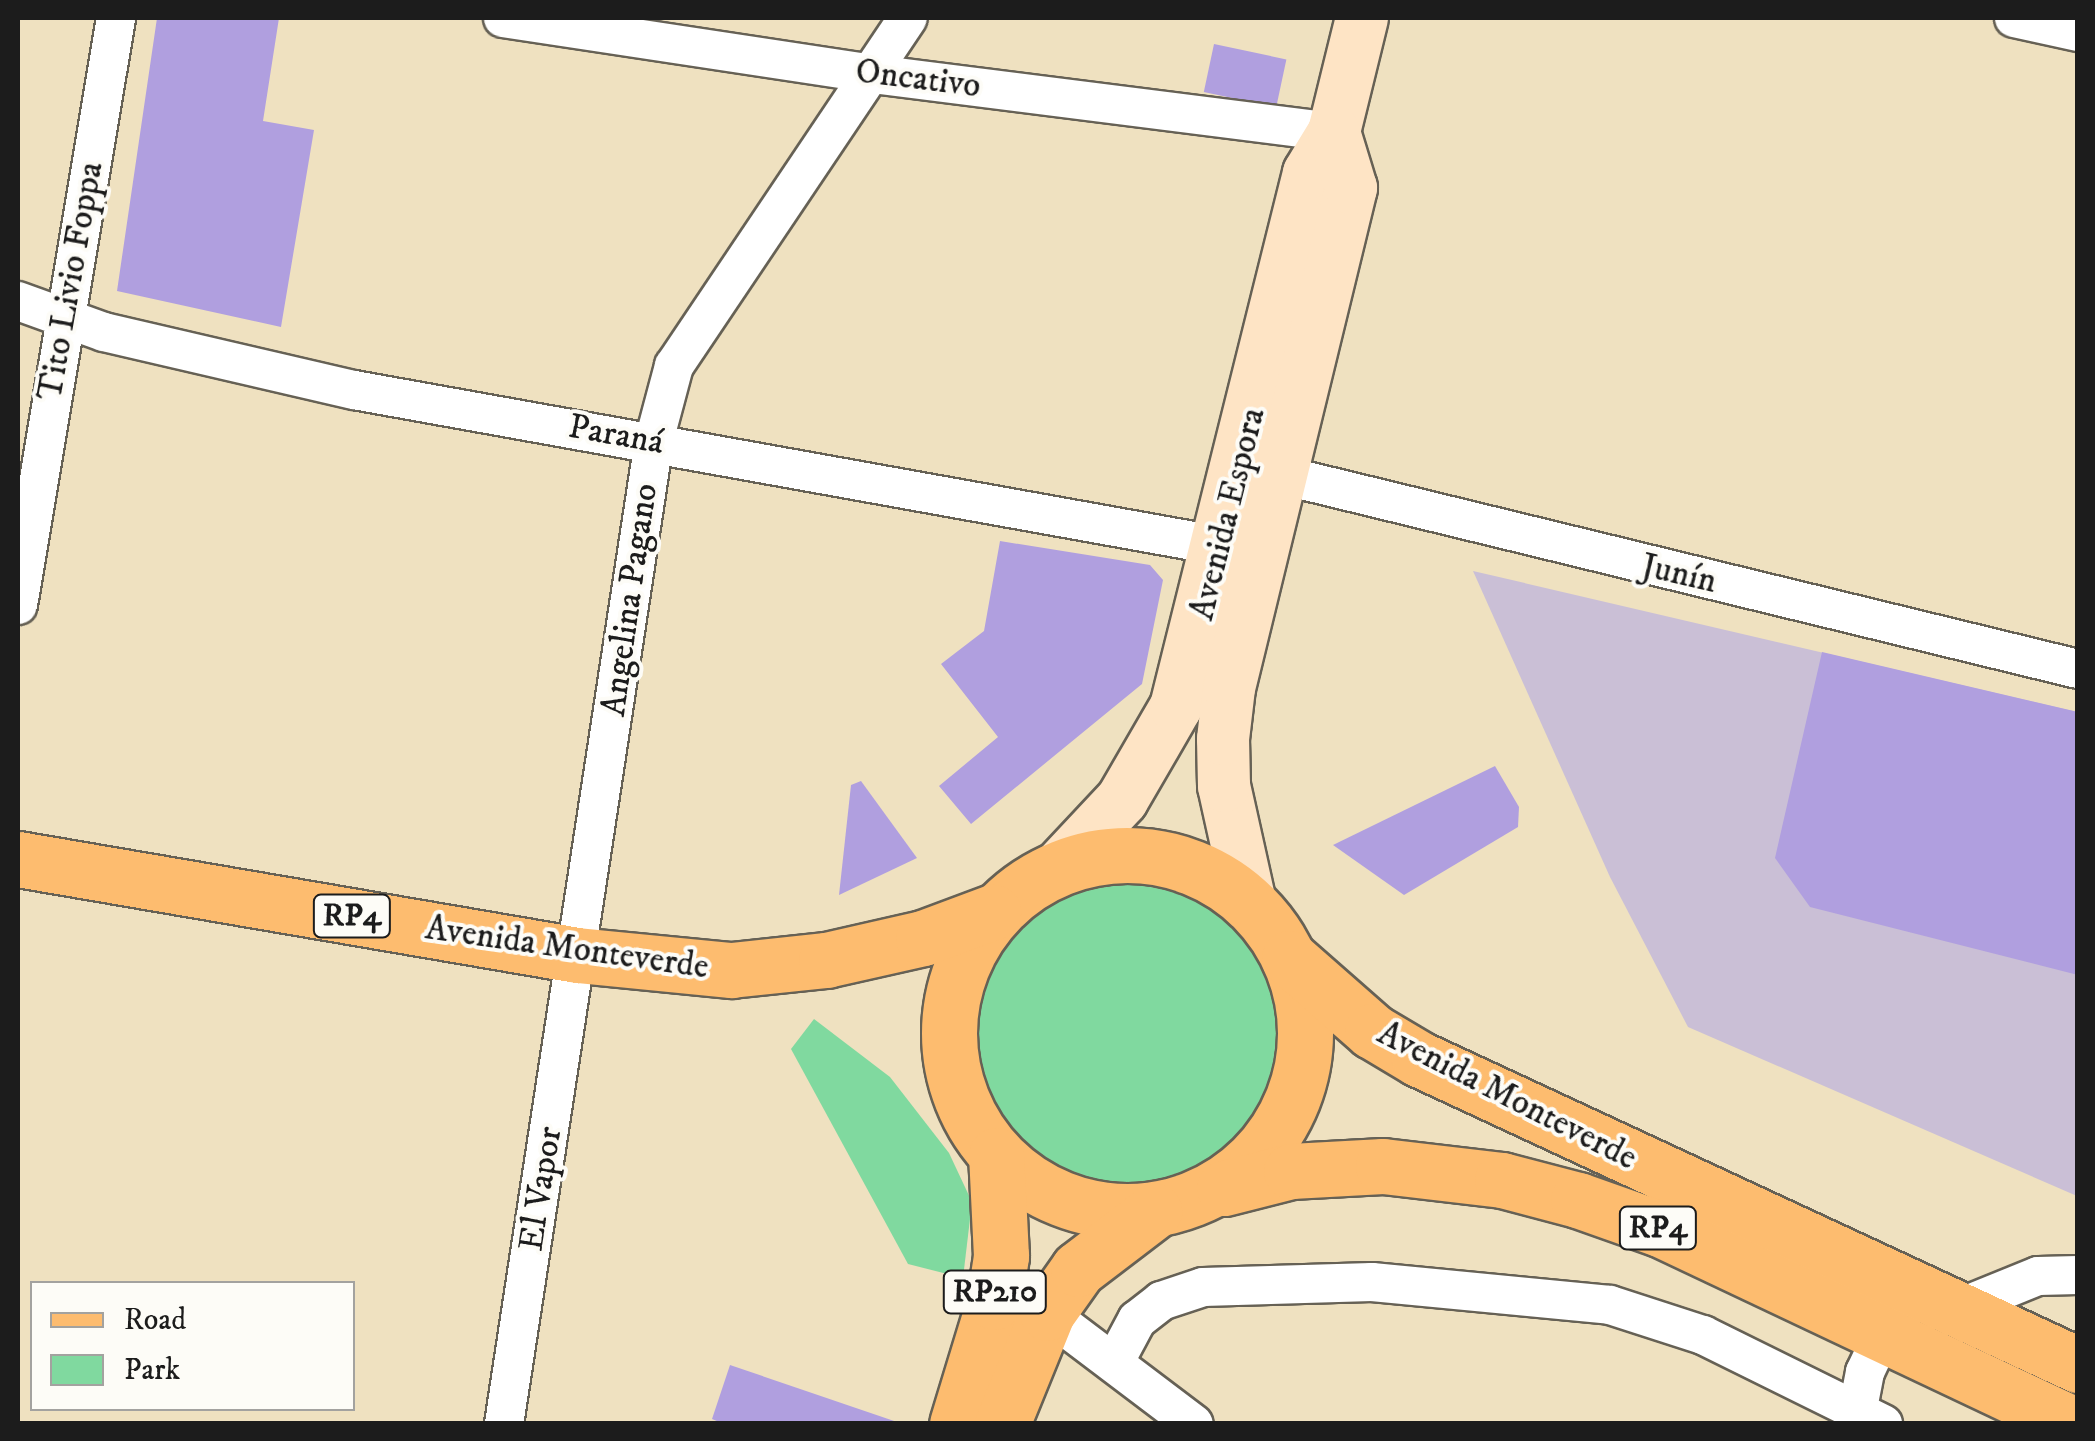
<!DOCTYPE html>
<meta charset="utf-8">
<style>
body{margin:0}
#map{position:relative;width:2095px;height:1441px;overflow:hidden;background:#efe1c0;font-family:"IM FELL DW Pica",serif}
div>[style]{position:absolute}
.industrial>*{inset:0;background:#cabfd6}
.green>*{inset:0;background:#80d99f}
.round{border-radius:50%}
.building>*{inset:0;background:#b09fdf;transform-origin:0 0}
.roads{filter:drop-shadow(2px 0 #666155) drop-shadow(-2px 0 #666155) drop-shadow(0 2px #666155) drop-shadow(0 -2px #666155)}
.street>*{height:38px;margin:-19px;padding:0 19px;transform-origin:19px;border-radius:19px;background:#fff}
.secondary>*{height:52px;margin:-26px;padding:0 26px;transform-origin:26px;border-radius:26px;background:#fee4c5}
.primary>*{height:55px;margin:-27.5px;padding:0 27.5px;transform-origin:27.5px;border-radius:27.5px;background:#fdbc6f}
.primary>.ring{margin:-27.5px;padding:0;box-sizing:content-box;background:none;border:55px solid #fdbc6f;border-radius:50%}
span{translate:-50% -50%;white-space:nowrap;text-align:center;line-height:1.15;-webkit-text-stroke:8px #fdfcf7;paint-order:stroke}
.shield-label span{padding:2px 8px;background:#fdfcf7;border:2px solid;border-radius:8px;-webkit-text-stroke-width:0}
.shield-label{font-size:32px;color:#1c1c1c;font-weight:700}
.street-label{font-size:35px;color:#1c1c1c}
.frame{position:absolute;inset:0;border:20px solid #1c1c1c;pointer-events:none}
.legend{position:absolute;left:30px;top:1281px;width:325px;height:130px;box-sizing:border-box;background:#fdfcf7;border:2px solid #a3a29f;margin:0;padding:12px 18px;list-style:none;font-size:30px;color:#1c1c1c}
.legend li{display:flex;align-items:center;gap:20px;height:50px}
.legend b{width:50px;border:2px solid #a3a29f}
</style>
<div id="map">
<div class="industrial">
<div style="clip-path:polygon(1473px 571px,2077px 712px,2077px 1196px,1688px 1027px,1610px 877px)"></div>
</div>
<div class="green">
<div class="round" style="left:959px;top:869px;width:328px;height:328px"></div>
<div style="clip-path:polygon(814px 1019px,890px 1077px,949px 1153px,972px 1202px,963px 1278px,908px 1264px,791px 1049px)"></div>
</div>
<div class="building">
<div style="clip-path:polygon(157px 18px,279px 18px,263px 121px,314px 130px,281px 327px,117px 291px)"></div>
<div style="left:1214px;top:44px;width:74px;height:49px;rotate:12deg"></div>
<div style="clip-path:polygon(1000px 541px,1150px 565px,1163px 580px,1142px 684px,971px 824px,939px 786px,998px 737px,941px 664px,984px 631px)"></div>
<div style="clip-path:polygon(1822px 652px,2078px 712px,2078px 975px,1810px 907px,1775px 858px)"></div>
<div style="clip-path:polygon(1495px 766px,1519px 807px,1518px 827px,1404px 895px,1333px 845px)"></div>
<div style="clip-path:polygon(861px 781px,917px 858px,839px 895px,851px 785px)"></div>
<div style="clip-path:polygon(730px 1365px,900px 1423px,900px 1424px,724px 1424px,712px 1419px)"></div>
</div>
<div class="roads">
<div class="street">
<div style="left:503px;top:18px;width:374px;rotate:8.6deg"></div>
<div style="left:873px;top:74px;width:465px;rotate:7.2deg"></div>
<div style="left:2014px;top:18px;width:66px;rotate:12.3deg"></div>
<div style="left:18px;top:301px;width:91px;rotate:19.8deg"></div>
<div style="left:104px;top:332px;width:257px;rotate:13.1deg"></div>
<div style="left:354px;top:390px;width:881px;rotate:10.2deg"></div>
<div style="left:1282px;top:475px;width:819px;rotate:13.7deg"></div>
<div style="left:18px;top:605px;width:595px;rotate:-80.52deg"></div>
<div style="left:1959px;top:1308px;width:85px;rotate:-22.1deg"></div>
<div style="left:2038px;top:1276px;width:40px;rotate:-1.4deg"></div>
<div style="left:1047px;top:1313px;width:184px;rotate:37.1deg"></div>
<div style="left:1114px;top:1363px;width:49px;rotate:-61.9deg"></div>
<div style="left:1137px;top:1320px;width:31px;rotate:-38deg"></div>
<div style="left:1161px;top:1301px;width:44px;rotate:-18.4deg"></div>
<div style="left:1203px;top:1287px;width:169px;rotate:-1.7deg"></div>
<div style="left:1372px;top:1282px;width:239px;rotate:5.5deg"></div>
<div style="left:1610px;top:1305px;width:98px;rotate:17.9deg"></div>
<div style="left:1703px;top:1335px;width:201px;rotate:26.3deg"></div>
<div style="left:504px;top:1424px;width:994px;rotate:-81.32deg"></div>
<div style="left:654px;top:441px;width:78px;rotate:-75.1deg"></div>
<div style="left:674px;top:366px;width:419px;rotate:-56.1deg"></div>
<div style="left:1855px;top:1424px;width:53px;rotate:-79.1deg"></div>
<div style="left:1865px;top:1372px;width:42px;rotate:-64.7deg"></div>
</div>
<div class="secondary">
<div style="left:1060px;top:866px;width:91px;rotate:-46.8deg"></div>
<div style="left:1122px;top:800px;width:108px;rotate:-59.9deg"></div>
<div style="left:1176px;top:707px;width:550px;rotate:-76.01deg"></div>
<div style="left:1309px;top:173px;width:48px;rotate:-58.6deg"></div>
<div style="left:1334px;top:132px;width:117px;rotate:-76.2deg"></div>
<div style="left:1250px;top:903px;width:120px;rotate:-102.5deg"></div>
<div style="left:1224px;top:786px;width:47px;rotate:-91.2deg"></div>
<div style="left:1223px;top:739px;width:51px;rotate:-83.3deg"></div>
<div style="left:1229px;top:688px;width:515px;rotate:-76.29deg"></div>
<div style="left:1351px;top:188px;width:59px;rotate:-106.9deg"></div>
</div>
<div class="primary">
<div class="ring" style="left:949px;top:855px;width:301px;height:301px"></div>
<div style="left:18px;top:859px;width:567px;rotate:9.74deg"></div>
<div style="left:577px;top:955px;width:155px;rotate:5.6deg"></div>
<div style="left:731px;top:970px;width:96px;rotate:-6deg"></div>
<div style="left:826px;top:960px;width:99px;rotate:-12.8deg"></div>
<div style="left:923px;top:938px;width:75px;rotate:-20.4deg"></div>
<div style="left:1289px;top:958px;width:111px;rotate:41.3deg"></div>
<div style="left:1372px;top:1031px;width:55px;rotate:30.8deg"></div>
<div style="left:1419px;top:1059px;width:727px;rotate:24.91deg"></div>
<div style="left:1224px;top:1188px;width:69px;rotate:-14.2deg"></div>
<div style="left:1291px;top:1171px;width:92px;rotate:-3.1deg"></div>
<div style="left:1383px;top:1166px;width:120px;rotate:6.7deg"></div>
<div style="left:1502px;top:1180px;width:79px;rotate:14.7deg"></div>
<div style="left:1578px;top:1200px;width:87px;rotate:19.5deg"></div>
<div style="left:1660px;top:1229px;width:456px;rotate:25.3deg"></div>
<div style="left:957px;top:1424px;width:127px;rotate:-73.1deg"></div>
<div style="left:994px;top:1302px;width:47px;rotate:-81.3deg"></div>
<div style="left:1001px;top:1256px;width:101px;rotate:-92.8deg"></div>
<div style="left:1002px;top:1424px;width:120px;rotate:-67.9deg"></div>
<div style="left:1047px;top:1313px;width:54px;rotate:-54.8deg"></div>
<div style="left:1078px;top:1269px;width:96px;rotate:-37.3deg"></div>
</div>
</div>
<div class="shield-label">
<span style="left:352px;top:916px">RP4</span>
<span style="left:1658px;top:1228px">RP4</span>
<span style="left:995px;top:1292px">RP210</span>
</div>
<div class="street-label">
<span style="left:918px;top:79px;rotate:7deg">Oncativo</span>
<span style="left:71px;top:281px;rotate:-80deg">Tito Livio Foppa</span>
<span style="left:616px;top:435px;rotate:10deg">Paraná</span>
<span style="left:1228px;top:514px;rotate:-76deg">Avenida Espora</span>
<span style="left:1679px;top:574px;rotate:13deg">Junín</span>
<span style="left:630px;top:600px;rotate:-82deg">Angelina Pagano</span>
<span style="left:567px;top:948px;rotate:8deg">Avenida Monteverde</span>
<span style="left:1507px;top:1096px;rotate:27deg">Avenida Monteverde</span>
<span style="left:541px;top:1189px;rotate:-81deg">El Vapor</span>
</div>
<div class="frame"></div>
<ul class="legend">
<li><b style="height:12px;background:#fdbc6f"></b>Road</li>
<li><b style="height:28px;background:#80d99f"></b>Park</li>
</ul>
</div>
